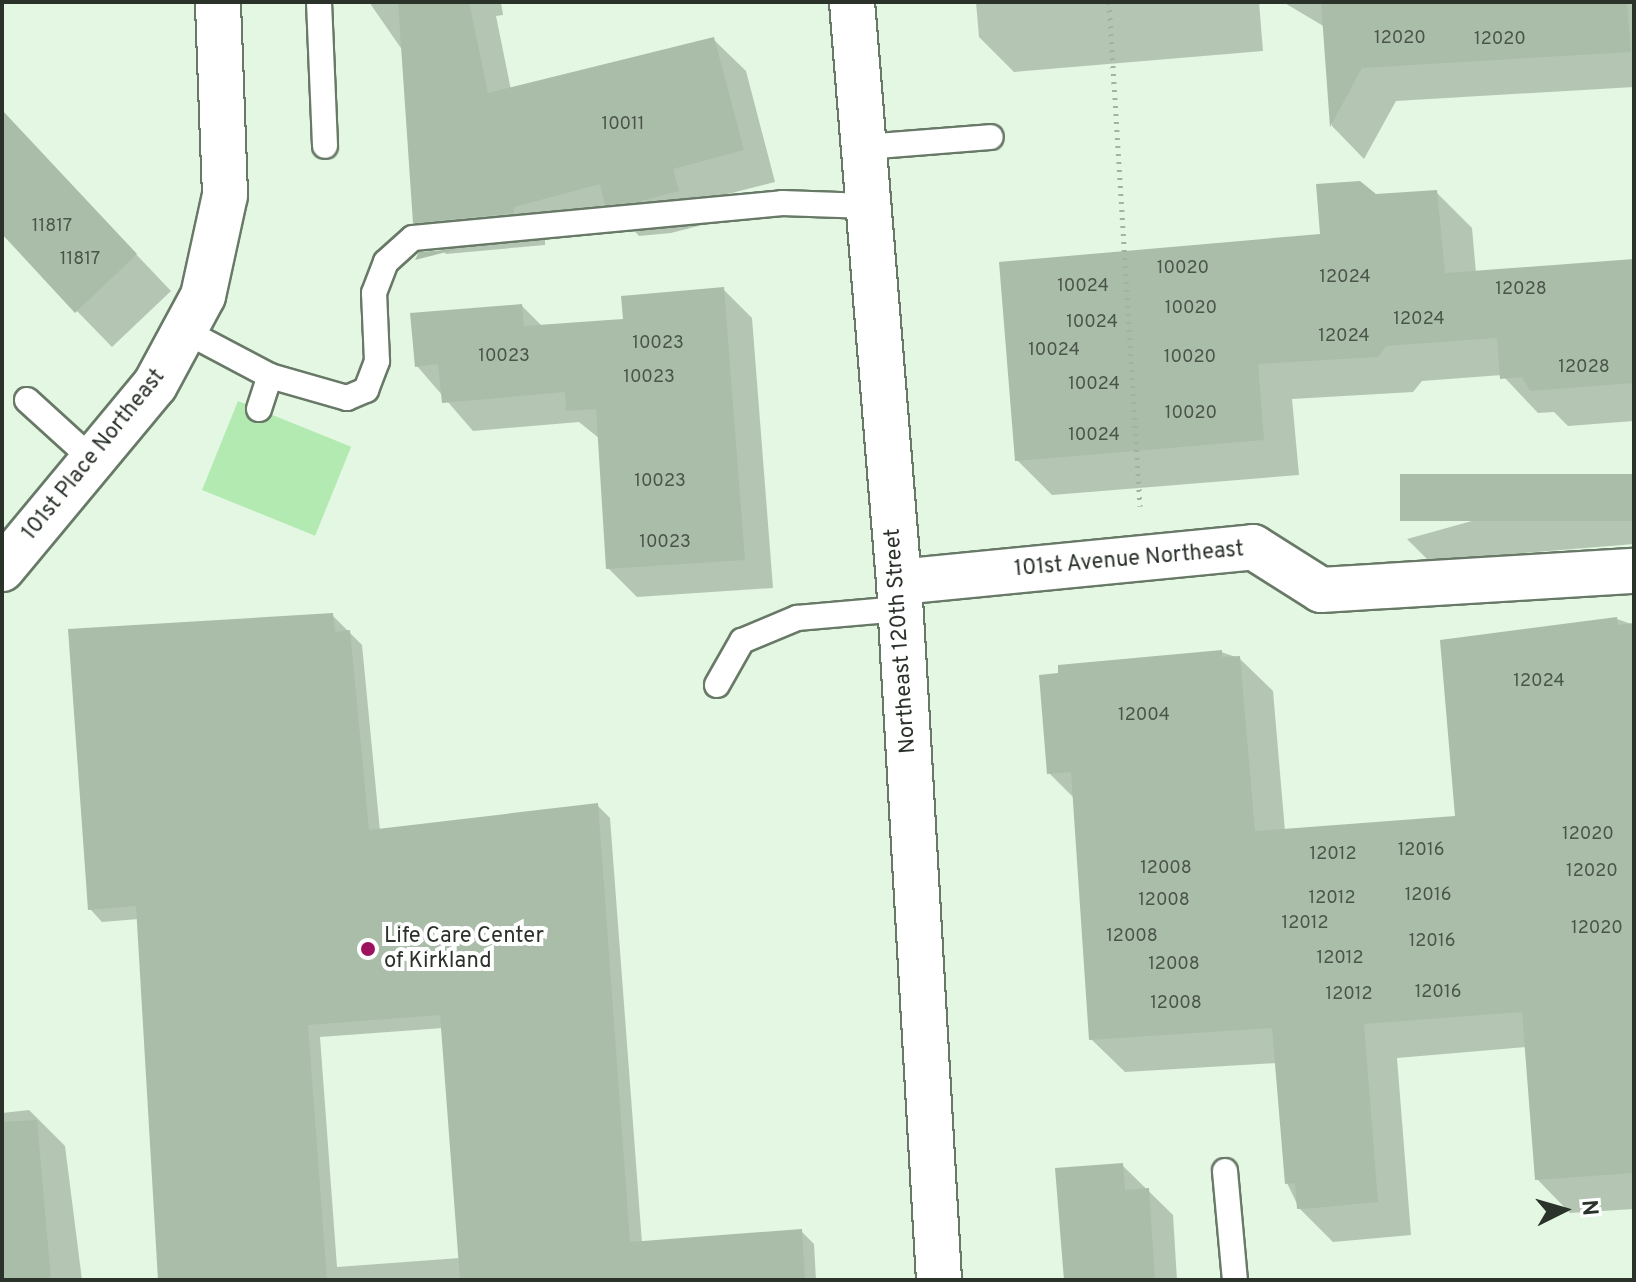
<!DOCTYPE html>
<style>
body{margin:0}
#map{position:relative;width:1636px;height:1282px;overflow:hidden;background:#e3f7e2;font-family:Overpass,sans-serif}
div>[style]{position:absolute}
.green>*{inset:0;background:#b3eab2;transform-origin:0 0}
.shadow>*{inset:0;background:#0003}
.building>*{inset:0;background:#aabda9;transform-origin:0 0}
.path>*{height:5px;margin-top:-2.5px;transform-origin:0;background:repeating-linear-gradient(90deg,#a2b2a1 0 2px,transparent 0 8px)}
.roads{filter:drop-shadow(2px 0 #687a67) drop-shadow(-2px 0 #687a67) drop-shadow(0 2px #687a67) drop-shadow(0 -2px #687a67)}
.lane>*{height:24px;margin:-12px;padding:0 12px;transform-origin:12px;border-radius:12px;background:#fff}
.street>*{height:44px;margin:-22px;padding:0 22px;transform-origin:22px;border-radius:22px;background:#fff}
.dots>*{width:22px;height:22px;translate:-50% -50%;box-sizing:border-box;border:4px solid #fff;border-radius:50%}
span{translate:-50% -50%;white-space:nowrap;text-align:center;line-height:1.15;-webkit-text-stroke:8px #fff;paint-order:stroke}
.number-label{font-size:18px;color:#4a554a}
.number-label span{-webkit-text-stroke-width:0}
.street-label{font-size:22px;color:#2a322a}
.poi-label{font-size:22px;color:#2a322a}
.left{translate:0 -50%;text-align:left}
.frame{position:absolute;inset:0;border:4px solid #2a322a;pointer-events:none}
.north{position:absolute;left:1524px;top:1170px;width:80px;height:80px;-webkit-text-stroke:6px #fff;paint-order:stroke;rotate:85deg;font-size:22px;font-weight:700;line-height:32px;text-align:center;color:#2a322a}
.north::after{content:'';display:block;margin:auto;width:28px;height:36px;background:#2a322a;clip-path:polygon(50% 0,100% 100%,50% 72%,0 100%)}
</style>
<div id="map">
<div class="green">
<div style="left:238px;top:401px;width:122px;height:96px;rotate:22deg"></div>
</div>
<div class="shadow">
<div style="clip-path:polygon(369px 2px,501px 2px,503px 15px,496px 16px,511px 90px,714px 40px,746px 71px,775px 182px,704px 200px,710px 223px,671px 233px,639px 236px,622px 218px,545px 238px,545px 245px,446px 254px,414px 222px,403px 51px)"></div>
<div style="clip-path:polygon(976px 2px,1259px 2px,1263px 51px,1014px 72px,979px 37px)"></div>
<div style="clip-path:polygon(1283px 2px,1634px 2px,1634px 87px,1396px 101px,1364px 159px,1332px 126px,1325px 27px)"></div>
<div style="clip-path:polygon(2px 113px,171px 291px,112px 347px,2px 234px)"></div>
<div style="clip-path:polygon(1436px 192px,1472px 228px,1476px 273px,1634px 260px,1634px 421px,1568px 426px,1554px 412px,1538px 413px,1502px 375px,1422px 381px,1413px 392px,1292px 399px,1299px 475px,1052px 495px,1017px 460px,1376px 196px)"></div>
<div style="clip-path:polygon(723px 289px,752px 318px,773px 588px,637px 597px,608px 568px,600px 439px,579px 422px,473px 431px,417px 366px,522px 306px,542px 326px,625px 321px)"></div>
<div style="clip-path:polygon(1634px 476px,1634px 544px,1429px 561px,1407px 539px)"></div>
<div style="clip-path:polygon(evenodd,332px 615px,362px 645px,380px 831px,597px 805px,610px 818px,642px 1243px,801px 1231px,814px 1244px,816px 1280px,160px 1280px,139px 919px,102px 922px,90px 909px,332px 615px,443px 1028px,460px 1258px,337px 1267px,320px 1037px,443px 1028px)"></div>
<div style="clip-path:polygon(1617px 619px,1634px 625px,1634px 1209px,1570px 1213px,1537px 1179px,1526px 1047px,1397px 1058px,1411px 1235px,1333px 1242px,1299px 1208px,1287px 1183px,1277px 1063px,1125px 1072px,1091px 1039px,1075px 799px,1049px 773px,1221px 652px,1239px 658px,1273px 691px,1285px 831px,1458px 818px)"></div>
<div style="clip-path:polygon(29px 1110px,65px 1146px,82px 1280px,2px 1280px,2px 1113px)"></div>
<div style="clip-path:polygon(1122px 1165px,1173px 1215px,1177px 1280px,1066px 1280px)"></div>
</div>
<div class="building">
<div style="clip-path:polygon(398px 2px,469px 2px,488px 93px,714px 37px,744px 150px,673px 169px,679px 191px,638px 202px,605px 205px,600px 184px,514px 207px,514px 213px,413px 223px)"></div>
<div style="clip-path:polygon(1321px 2px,1627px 2px,1631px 52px,1362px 68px,1330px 127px)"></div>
<div style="clip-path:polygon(2px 110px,137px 254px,75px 313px,2px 234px)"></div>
<div style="clip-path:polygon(1360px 181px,1376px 194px,1437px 190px,1445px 273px,1634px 259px,1634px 383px,1530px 391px,1522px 377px,1500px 379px,1497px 338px,1386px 346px,1378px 357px,1258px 364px,1264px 440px,1015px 461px,999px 262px,1320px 234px,1316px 184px)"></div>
<div style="clip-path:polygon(458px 249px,415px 260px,419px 252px)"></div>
<div style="clip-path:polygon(724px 287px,745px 560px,606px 569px,596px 409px,566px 411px,565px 392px,442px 403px,438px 364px,415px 367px,410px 313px,522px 304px,524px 326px,623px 319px,621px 296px)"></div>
<div style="left:1634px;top:474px;width:47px;height:234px;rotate:90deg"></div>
<div style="clip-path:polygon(333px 613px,335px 632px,350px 630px,369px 830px,598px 803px,630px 1242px,802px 1229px,805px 1280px,460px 1280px,440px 1015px,308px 1025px,327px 1280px,158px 1280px,136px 906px,88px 910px,68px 629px)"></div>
<div style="clip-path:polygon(1617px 617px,1618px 625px,1634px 623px,1634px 1173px,1535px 1180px,1522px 1012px,1364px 1024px,1378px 1202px,1315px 1208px,1297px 1209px,1295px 1183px,1285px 1184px,1272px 1028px,1089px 1040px,1071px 772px,1047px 774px,1039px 675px,1058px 673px,1058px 665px,1156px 656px,1222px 650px,1222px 657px,1240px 656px,1255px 831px,1455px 816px,1440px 640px)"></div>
<div style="clip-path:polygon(37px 1120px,51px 1280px,2px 1280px,2px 1122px)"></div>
<div style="clip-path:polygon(1123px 1163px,1125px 1190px,1149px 1188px,1155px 1280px,1064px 1280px,1055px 1168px)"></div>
</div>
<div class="path">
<div style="left:1109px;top:2px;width:505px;rotate:86.48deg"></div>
</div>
<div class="roads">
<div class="lane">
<div style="left:319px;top:2px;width:144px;rotate:87.6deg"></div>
<div style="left:864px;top:147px;width:127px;rotate:-4.5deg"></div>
<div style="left:185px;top:331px;width:96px;rotate:27.9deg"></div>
<div style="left:270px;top:376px;width:80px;rotate:15.9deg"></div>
<div style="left:347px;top:398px;width:21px;rotate:-23deg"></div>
<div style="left:366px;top:390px;width:31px;rotate:-69deg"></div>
<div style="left:377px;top:361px;width:68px;rotate:-92.5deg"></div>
<div style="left:374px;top:293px;width:33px;rotate:-69deg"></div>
<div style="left:386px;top:262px;width:36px;rotate:-42deg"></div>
<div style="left:413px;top:238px;width:371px;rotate:-5.4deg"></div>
<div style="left:782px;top:203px;width:86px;rotate:2deg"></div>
<div style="left:27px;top:400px;width:89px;rotate:42.3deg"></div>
<div style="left:259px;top:409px;width:35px;rotate:-72deg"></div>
<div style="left:717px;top:685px;width:51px;rotate:-60.4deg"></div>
<div style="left:742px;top:641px;width:60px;rotate:-22.7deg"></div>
<div style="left:797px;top:618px;width:103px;rotate:-5deg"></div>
<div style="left:1225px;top:1171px;width:109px;rotate:84.8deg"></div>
</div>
<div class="street">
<div style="left:852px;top:2px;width:582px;rotate:85.37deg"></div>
<div style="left:899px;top:582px;width:699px;rotate:86.72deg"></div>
<div style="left:2px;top:569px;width:239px;rotate:-50.3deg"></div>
<div style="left:155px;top:385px;width:101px;rotate:-61.7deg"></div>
<div style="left:203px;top:296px;width:103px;rotate:-77.7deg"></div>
<div style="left:225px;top:195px;width:193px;rotate:-92.1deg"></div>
<div style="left:899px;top:582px;width:356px;rotate:-5.6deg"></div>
<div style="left:1253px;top:547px;width:80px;rotate:32.3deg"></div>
<div style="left:1321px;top:590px;width:314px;rotate:-3.5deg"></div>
</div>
</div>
<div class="dots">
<div style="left:368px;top:949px;background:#9d125f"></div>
</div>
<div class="number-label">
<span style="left:1400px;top:39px">12020</span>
<span style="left:1500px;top:40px">12020</span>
<span style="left:623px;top:125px">10011</span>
<span style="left:52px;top:227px">11817</span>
<span style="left:80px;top:260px">11817</span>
<span style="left:1183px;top:269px">10020</span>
<span style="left:1345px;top:278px">12024</span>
<span style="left:1083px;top:287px">10024</span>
<span style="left:1521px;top:290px">12028</span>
<span style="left:1191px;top:309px">10020</span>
<span style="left:1419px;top:320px">12024</span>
<span style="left:1092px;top:323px">10024</span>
<span style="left:1344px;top:337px">12024</span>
<span style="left:658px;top:344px">10023</span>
<span style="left:1054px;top:351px">10024</span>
<span style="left:504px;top:357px">10023</span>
<span style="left:1190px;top:358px">10020</span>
<span style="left:1584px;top:368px">12028</span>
<span style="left:649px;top:378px">10023</span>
<span style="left:1094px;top:385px">10024</span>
<span style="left:1191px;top:414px">10020</span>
<span style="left:1094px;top:436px">10024</span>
<span style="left:660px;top:482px">10023</span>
<span style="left:665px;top:543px">10023</span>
<span style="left:1539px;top:682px">12024</span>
<span style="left:1144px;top:716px">12004</span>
<span style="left:1588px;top:835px">12020</span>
<span style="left:1421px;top:851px">12016</span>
<span style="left:1333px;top:855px">12012</span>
<span style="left:1166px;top:869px">12008</span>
<span style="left:1592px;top:872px">12020</span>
<span style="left:1428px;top:896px">12016</span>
<span style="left:1332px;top:899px">12012</span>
<span style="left:1164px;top:901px">12008</span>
<span style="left:1305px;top:924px">12012</span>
<span style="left:1597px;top:929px">12020</span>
<span style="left:1132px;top:937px">12008</span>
<span style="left:1432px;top:942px">12016</span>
<span style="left:1340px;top:959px">12012</span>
<span style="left:1174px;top:965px">12008</span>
<span style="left:1438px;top:993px">12016</span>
<span style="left:1349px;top:995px">12012</span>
<span style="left:1176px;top:1004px">12008</span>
</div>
<div class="street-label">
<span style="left:94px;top:455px;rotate:-51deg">101st Place Northeast</span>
<span style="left:1129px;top:560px;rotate:-5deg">101st Avenue Northeast</span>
<span style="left:901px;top:641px;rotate:-94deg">Northeast 120th Street</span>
</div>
<div class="poi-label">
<span class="left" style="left:384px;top:949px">Life Care Center<br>of Kirkland</span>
</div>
<div class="frame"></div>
<div class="north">N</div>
</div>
